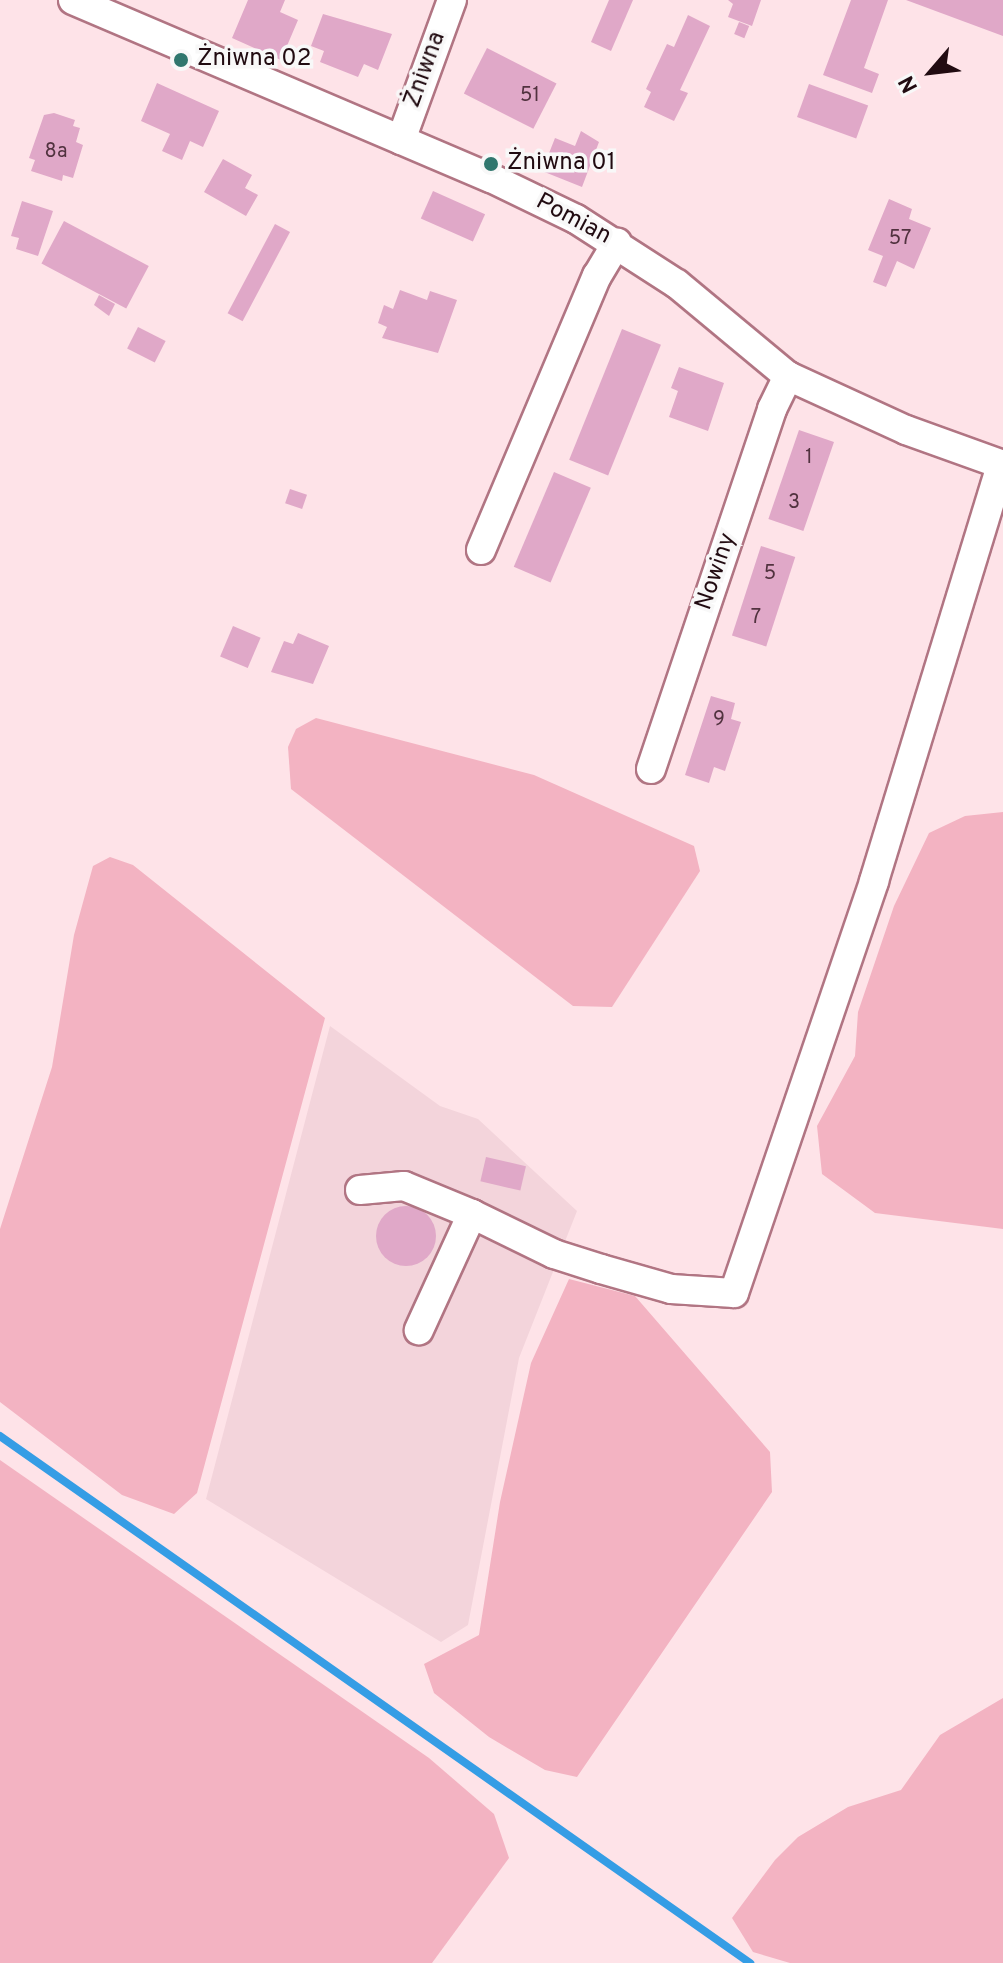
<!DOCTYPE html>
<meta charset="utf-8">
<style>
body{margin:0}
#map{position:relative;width:1003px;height:1963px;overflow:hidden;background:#fee3e8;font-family:Overpass,sans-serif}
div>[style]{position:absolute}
.built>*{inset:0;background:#f3d4db}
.green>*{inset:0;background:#f3b3c2}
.stream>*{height:8px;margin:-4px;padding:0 4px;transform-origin:4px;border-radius:4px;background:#359de5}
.building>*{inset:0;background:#e0a8c8;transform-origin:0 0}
.round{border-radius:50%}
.roads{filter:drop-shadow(2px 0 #b17583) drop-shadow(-2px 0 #b17583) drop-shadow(0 2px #b17583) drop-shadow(0 -2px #b17583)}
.minor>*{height:28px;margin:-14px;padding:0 14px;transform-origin:14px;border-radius:14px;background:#fff}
.dots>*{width:22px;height:22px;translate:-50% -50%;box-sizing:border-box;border:4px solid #f8f8f8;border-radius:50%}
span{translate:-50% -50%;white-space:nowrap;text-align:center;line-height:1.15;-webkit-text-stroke:7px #f8f8f8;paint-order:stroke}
.number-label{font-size:20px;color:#51323f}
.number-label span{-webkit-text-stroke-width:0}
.poi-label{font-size:24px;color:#210b11}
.left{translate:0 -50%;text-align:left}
.street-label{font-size:24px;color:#210b11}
.north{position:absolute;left:891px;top:32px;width:80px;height:80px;-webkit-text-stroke:6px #f8f8f8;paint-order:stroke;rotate:242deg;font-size:22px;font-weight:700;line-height:32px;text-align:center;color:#210b11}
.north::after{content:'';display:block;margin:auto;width:28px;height:36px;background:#210b11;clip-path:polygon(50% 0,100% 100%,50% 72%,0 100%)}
</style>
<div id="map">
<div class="built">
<div style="clip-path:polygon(330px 1026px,440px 1106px,478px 1119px,577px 1211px,519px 1358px,468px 1625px,441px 1642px,206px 1499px)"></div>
</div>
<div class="green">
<div style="clip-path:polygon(316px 718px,534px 775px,694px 846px,700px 871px,612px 1007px,573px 1006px,291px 789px,288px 747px,296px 729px)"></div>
<div style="clip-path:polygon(1003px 812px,1003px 1229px,875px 1213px,822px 1174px,817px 1126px,855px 1056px,858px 1012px,894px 906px,929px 833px,965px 816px)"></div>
<div style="clip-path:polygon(110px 857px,133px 865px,325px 1018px,197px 1493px,174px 1514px,122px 1495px,0 1402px,0 1229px,52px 1067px,74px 935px,93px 866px)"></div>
<div style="clip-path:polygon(569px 1279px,635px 1296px,770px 1452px,772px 1492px,577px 1777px,545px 1770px,489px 1737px,434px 1693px,424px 1664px,479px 1635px,500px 1502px,531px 1363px)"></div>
<div style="clip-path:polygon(0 1460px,429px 1758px,494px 1814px,509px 1858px,432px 1963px,0 1963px)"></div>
<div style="clip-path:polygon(1003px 1698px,1003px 1963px,790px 1963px,753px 1952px,732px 1918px,775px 1860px,798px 1837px,848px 1807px,901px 1790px,940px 1735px)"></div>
</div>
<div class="stream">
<div style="left:0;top:1436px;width:917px;rotate:35.09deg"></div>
</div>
<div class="building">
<div style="clip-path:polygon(248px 0,285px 0,280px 12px,298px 20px,281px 60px,232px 38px)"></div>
<div style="clip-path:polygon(609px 0,633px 0,611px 51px,591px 42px)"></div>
<div style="clip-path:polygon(728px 0,761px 0,752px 26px,728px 17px,733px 4px)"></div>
<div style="clip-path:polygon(851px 0,888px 0,864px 68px,879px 74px,872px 93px,823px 75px)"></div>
<div style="clip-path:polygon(906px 0,1003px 0,1003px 36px)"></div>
<div style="clip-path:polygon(323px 14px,392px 34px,378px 70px,364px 64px,358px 77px,320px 62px,324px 51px,311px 46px)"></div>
<div style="clip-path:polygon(688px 15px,710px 26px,680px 90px,688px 93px,674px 121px,644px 107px,651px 92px,646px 89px,667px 44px,674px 47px)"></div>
<div style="left:739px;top:22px;width:11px;height:13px;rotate:22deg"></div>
<div style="left:487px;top:48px;width:78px;height:51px;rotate:27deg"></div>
<div style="clip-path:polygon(157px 83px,219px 111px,203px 147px,190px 141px,182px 160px,162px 151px,170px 134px,141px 121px)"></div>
<div style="left:809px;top:84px;width:63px;height:35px;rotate:20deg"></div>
<div style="clip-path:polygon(54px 113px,75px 120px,73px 126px,80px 128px,76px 142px,83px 145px,73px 178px,63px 175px,62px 181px,31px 171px,35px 160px,29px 158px,44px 115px)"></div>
<div style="clip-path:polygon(581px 131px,599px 142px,582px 187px,542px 171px,555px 138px,575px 146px)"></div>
<div style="clip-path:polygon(223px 159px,252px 175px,245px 188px,258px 195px,246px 216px,204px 192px)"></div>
<div style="left:433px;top:191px;width:57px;height:30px;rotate:24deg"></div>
<div style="clip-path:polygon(889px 199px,912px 209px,909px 219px,931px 228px,914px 269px,897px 261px,886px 287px,873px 282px,883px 256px,868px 250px)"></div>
<div style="clip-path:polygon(22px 201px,53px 211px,38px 256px,16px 249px,19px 238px,11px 236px)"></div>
<div style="left:64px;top:221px;width:96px;height:48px;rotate:28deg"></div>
<div style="left:275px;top:224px;width:17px;height:101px;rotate:28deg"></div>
<div style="clip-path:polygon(400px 290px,427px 300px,430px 291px,457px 300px,438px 353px,382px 338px,387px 327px,378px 323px,384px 305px,393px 309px)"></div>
<div style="clip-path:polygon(99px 295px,115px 304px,109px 316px,94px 305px)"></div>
<div style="left:138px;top:327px;width:31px;height:24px;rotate:27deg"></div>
<div style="left:622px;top:329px;width:42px;height:141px;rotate:22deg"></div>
<div style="clip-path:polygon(679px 367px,724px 383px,708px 431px,669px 417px,678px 391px,671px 388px)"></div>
<div style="left:799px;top:430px;width:37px;height:94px;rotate:19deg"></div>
<div style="left:554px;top:472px;width:40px;height:103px;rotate:23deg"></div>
<div style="left:290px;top:489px;width:18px;height:15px;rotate:19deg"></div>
<div style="left:761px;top:546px;width:36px;height:94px;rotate:18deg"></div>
<div style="left:233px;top:626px;width:30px;height:33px;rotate:23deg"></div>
<div style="clip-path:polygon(298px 633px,329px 646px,313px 684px,271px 672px,284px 641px,293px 644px)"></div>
<div style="clip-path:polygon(711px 696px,735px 703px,731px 719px,741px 722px,725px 771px,714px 767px,709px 783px,685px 775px)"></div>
<div style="left:486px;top:1157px;width:41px;height:25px;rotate:13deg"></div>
<div class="round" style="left:376px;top:1206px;width:60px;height:60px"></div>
</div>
<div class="roads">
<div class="minor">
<div style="left:73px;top:0;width:454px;rotate:23.1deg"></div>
<div style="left:491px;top:178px;width:94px;rotate:25.8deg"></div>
<div style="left:576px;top:219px;width:120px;rotate:32.8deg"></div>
<div style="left:677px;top:284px;width:144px;rotate:39.7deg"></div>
<div style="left:788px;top:376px;width:130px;rotate:24.6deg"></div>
<div style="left:906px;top:430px;width:103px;rotate:19.8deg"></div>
<div style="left:401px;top:140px;width:149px;rotate:-70deg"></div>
<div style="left:481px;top:550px;width:298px;rotate:-67.1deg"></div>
<div style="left:597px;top:276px;width:39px;rotate:-59deg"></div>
<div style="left:651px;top:769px;width:380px;rotate:-71.4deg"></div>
<div style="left:772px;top:409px;width:37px;rotate:-64deg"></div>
<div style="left:360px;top:1190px;width:44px;rotate:-5.2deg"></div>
<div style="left:404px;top:1186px;width:74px;rotate:22.4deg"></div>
<div style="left:472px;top:1214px;width:128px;rotate:114.6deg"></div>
<div style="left:472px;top:1214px;width:91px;rotate:26deg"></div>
<div style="left:554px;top:1254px;width:49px;rotate:17.7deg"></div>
<div style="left:601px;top:1269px;width:73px;rotate:15.9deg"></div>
<div style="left:671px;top:1289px;width:63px;rotate:3.6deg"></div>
<div style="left:734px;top:1293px;width:435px;rotate:-71.2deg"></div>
<div style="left:874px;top:881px;width:435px;rotate:-73deg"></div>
</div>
</div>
<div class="dots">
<div style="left:181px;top:60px;background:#30776e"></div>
<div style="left:491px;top:164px;background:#30776e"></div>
</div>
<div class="number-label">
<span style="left:530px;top:96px">51</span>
<span style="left:56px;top:152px">8a</span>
<span style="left:900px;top:239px">57</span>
<span style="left:809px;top:458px">1</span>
<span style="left:794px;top:503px">3</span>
<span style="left:770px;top:574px">5</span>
<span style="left:756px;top:618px">7</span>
<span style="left:719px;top:720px">9</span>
</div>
<div class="poi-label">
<span class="left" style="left:197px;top:60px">Żniwna 02</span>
<span class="left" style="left:507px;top:164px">Żniwna 01</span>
</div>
<div class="street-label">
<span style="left:426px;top:70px;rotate:-70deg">Żniwna</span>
<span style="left:573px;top:220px;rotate:28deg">Pomian</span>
<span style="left:717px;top:572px;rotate:-71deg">Nowiny</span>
</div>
<div class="north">N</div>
</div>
